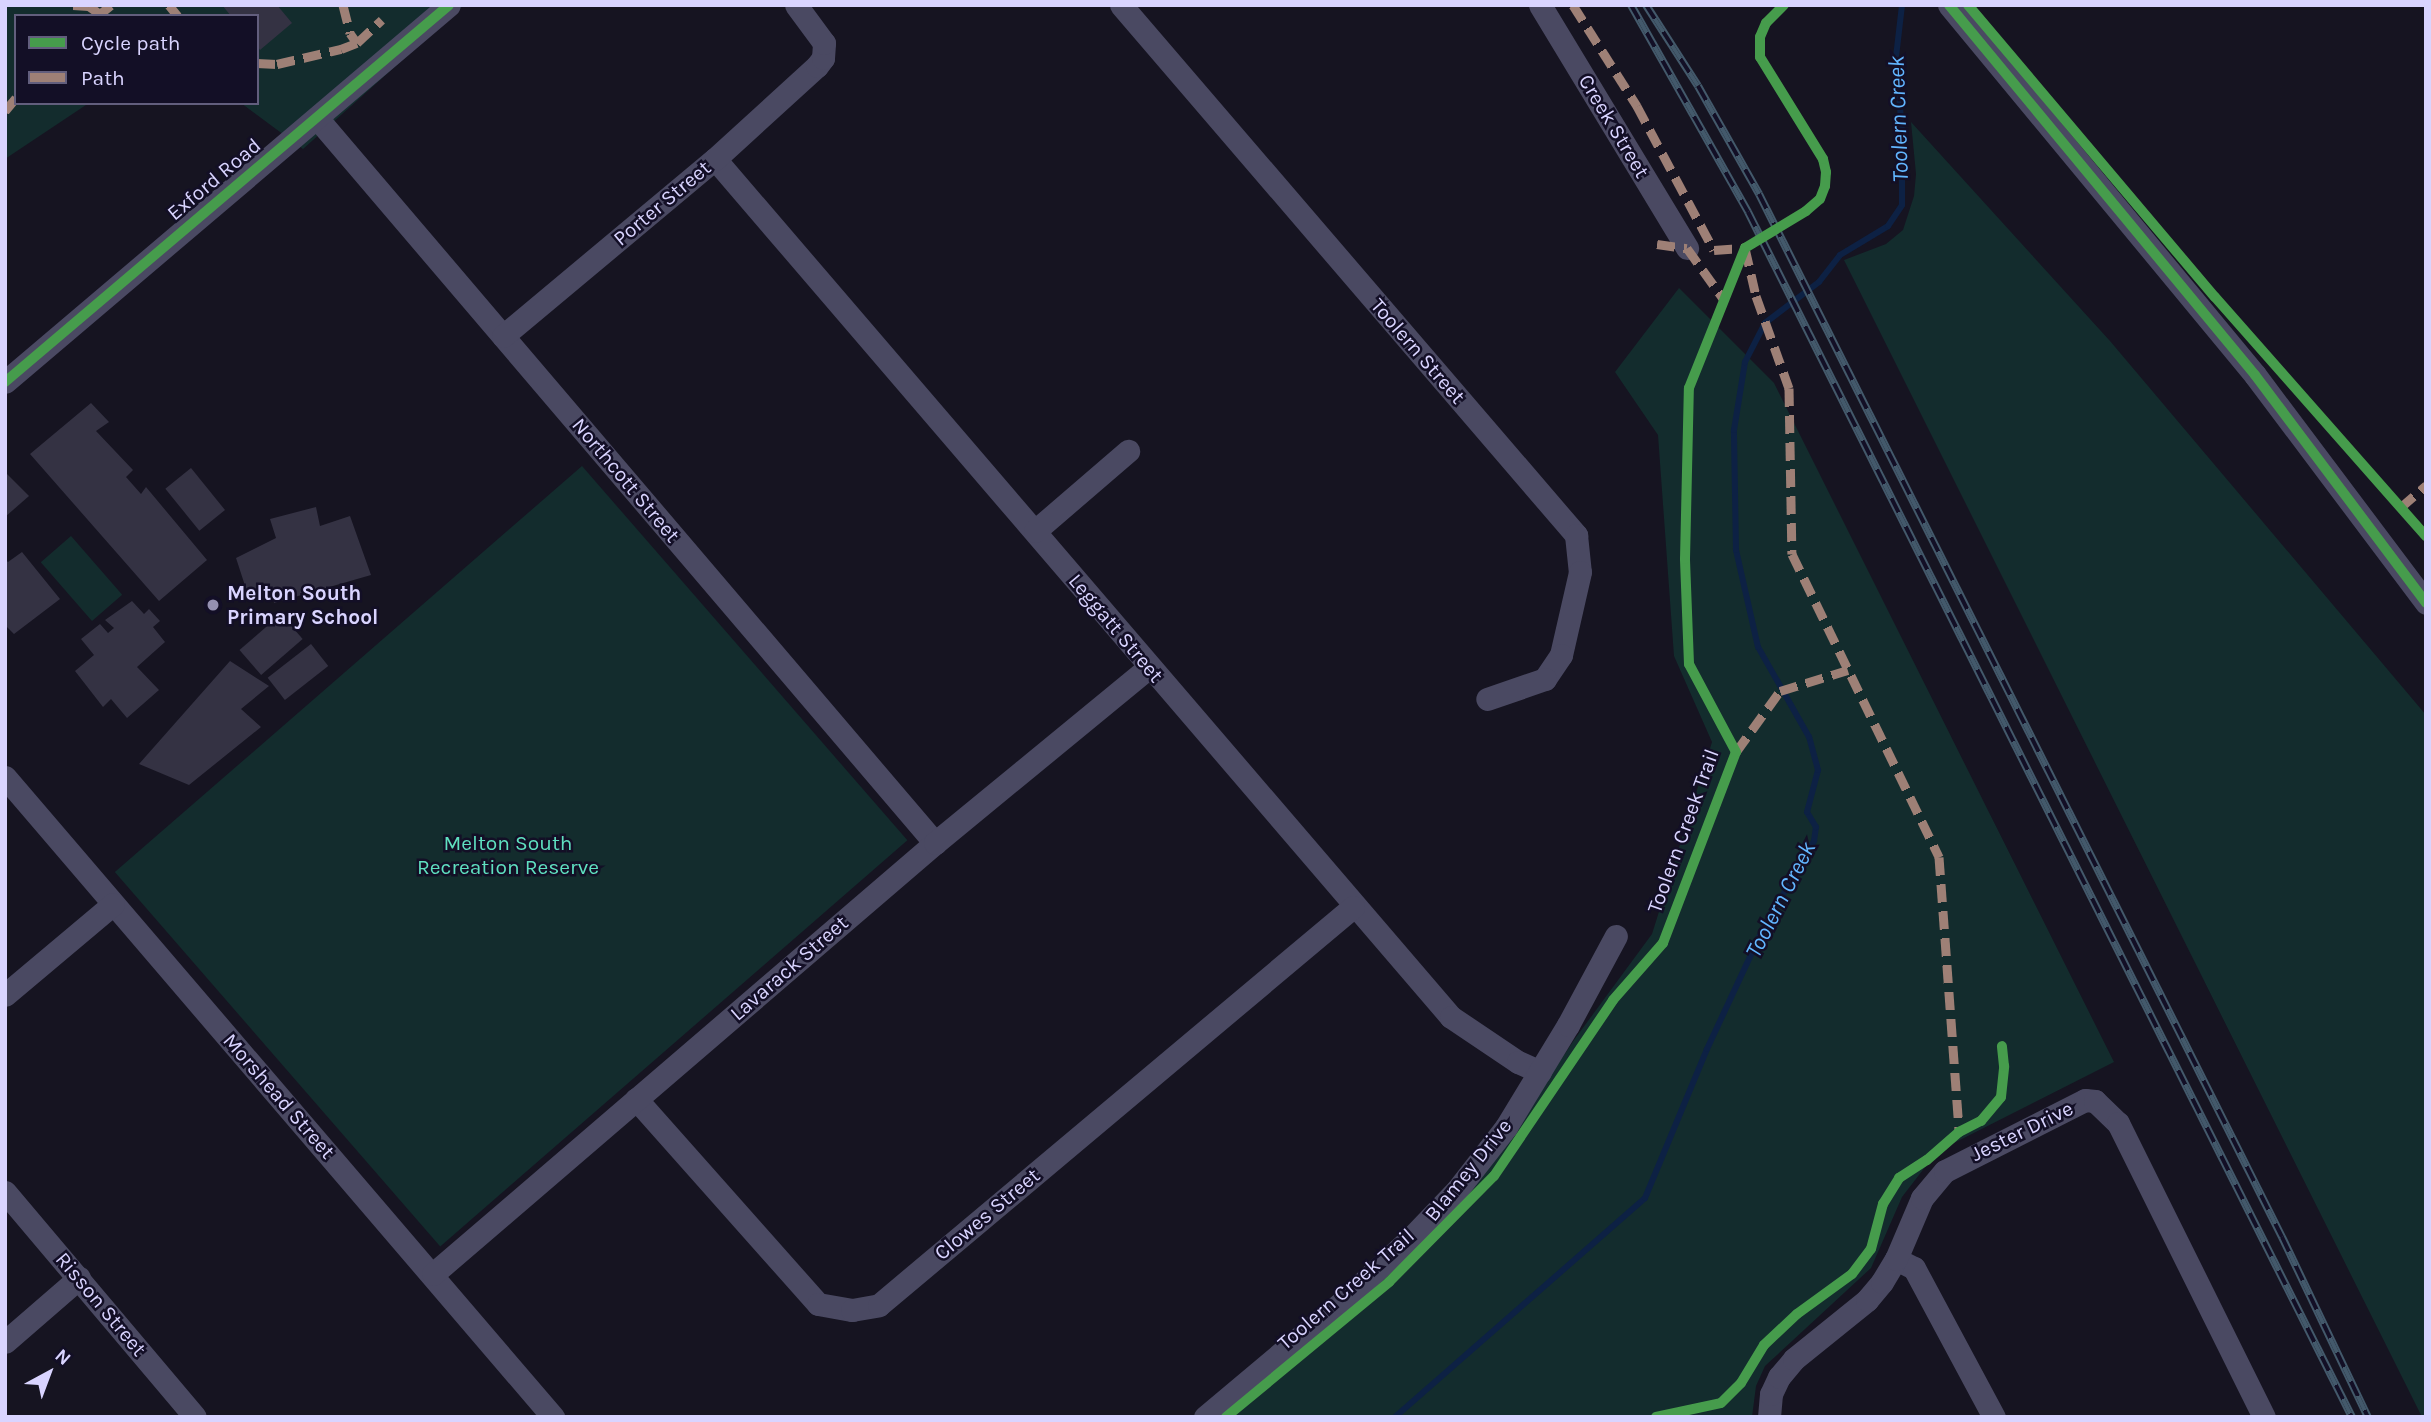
<!DOCTYPE html>
<style>
body{margin:0}
#map{position:relative;width:2431px;height:1422px;overflow:hidden;background:#161421;font-family:Karla,sans-serif}
div>[style]{position:absolute}
.green>*{inset:0;background:#132c2d;transform-origin:0 0}
.stream>*{height:6px;margin:-3px;padding:0 3px;transform-origin:3px;border-radius:3px;background:#0d2144}
.building>*{inset:0;background:#343243;transform-origin:0 0}
.minor>*{height:23px;margin:-11.5px;padding:0 11.5px;transform-origin:11.5px;border-radius:11.5px;background:#4a4962}
.rail>*{height:8px;margin-top:-4px;transform-origin:0;background:repeating-linear-gradient(90deg,#130f26 0 16px,#43596b 0 32px);box-sizing:border-box;border-block:2px solid #43596b}
.quiet>*{height:9px;margin-top:-4.5px;transform-origin:0;background:repeating-linear-gradient(90deg,#9e8076 0 18px,transparent 0 27px)}
.cycleway>*{height:10px;margin:-5px;padding:0 5px;transform-origin:5px;border-radius:5px;background:#469c4c}
.dots>*{width:19px;height:19px;translate:-50% -50%;box-sizing:border-box;border:4px solid #130f26;border-radius:50%}
span{translate:-50% -50%;white-space:nowrap;text-align:center;line-height:1.15;-webkit-text-stroke:5px #130f26;paint-order:stroke}
.street-label{font-size:21px;color:#d9d4ff}
.poi-label{font-size:21px;color:#d9d4ff;font-weight:700}
.left{translate:0 -50%;text-align:left}
.park-label{font-size:21px;color:#5fe0c0}
.water-label{font-size:23px;color:#62b6ff;font-style:italic}
.frame{position:absolute;inset:0;border:7px solid #d9d4ff;pointer-events:none}
.legend{position:absolute;left:14px;top:14px;width:245px;height:91px;box-sizing:border-box;background:#130f26;border:2px solid #625e7d;margin:0;padding:9px 12px;list-style:none;font-size:21px;color:#d9d4ff}
.legend li{display:flex;align-items:center;gap:14px;height:35px}
.legend b{width:35px;border:2px solid #625e7d}
.north{position:absolute;left:14px;top:1338px;width:70px;height:70px;-webkit-text-stroke:5px #130f26;paint-order:stroke;rotate:41deg;font-size:19px;font-weight:700;line-height:28px;text-align:center;color:#d9d4ff}
.north::after{content:'';display:block;margin:auto;width:24px;height:32px;background:#d9d4ff;clip-path:polygon(50% 0,100% 100%,50% 72%,0 100%)}
</style>
<div id="map">
<div class="green">
<div style="clip-path:polygon(5px 5px,464px 5px,303px 149px,241px 103px,257px 103px,257px 16px,16px 16px,16px 103px,89px 103px,5px 159px)"></div>
<div style="clip-path:polygon(1911px 122px,2110px 341px,2426px 715px,2426px 1417px,2422px 1417px,1844px 260px,1886px 244px,1903px 230px,1914px 196px,1916px 174px)"></div>
<div style="clip-path:polygon(1679px 288px,1774px 383px,2114px 1062px,1952px 1144px,1929px 1162px,1902px 1197px,1871px 1268px,1765px 1366px,1756px 1386px,1752px 1417px,1217px 1417px,1389px 1273px,1487px 1171px,1574px 1040px,1652px 934px,1712px 742px,1674px 656px,1658px 435px,1615px 372px)"></div>
<div style="left:582px;top:466px;width:496px;height:619px;rotate:49deg"></div>
<div style="left:71px;top:536px;width:78px;height:40px;rotate:49deg"></div>
</div>
<div class="stream">
<div style="left:1395px;top:1417px;width:332px;rotate:-41.2deg"></div>
<div style="left:1645px;top:1198px;width:161px;rotate:-67.4deg"></div>
<div style="left:1707px;top:1049px;width:132px;rotate:-65deg"></div>
<div style="left:1763px;top:929px;width:102px;rotate:-59.9deg"></div>
<div style="left:1814px;top:841px;width:14px;rotate:-82deg"></div>
<div style="left:1816px;top:827px;width:17px;rotate:-121deg"></div>
<div style="left:1807px;top:812px;width:43px;rotate:-75.3deg"></div>
<div style="left:1818px;top:770px;width:34px;rotate:-105deg"></div>
<div style="left:1809px;top:737px;width:103px;rotate:-119.5deg"></div>
<div style="left:1758px;top:647px;width:99px;rotate:-102.8deg"></div>
<div style="left:1736px;top:550px;width:120px;rotate:-91deg"></div>
<div style="left:1734px;top:430px;width:69px;rotate:-80.8deg"></div>
<div style="left:1745px;top:362px;width:44px;rotate:-62.9deg"></div>
<div style="left:1765px;top:323px;width:68px;rotate:-37.2deg"></div>
<div style="left:1819px;top:282px;width:34px;rotate:-52deg"></div>
<div style="left:1840px;top:255px;width:56px;rotate:-31.1deg"></div>
<div style="left:1888px;top:226px;width:25px;rotate:-56deg"></div>
<div style="left:1902px;top:205px;width:73px;rotate:-90deg"></div>
<div style="left:1902px;top:132px;width:75px;rotate:-94.6deg"></div>
<div style="left:1896px;top:57px;width:52px;rotate:-83.4deg"></div>
</div>
<div class="building">
<div style="clip-path:polygon(222px 5px,277px 5px,292px 23px,260px 50px,257px 46px,257px 16px,231px 16px)"></div>
<div style="clip-path:polygon(91px 403px,109px 422px,96px 431px,133px 470px,126px 477px,141px 494px,146px 487px,207px 560px,159px 601px,30px 454px)"></div>
<div style="left:191px;top:468px;width:54px;height:33px;rotate:51deg"></div>
<div style="clip-path:polygon(5px 472px,29px 496px,5px 517px)"></div>
<div style="clip-path:polygon(316px 507px,320px 526px,350px 516px,371px 575px,274px 603px,273px 596px,250px 601px,236px 558px,276px 538px,270px 519px)"></div>
<div style="clip-path:polygon(22px 552px,60px 599px,14px 634px,5px 625px,5px 559px,8px 562px)"></div>
<div style="clip-path:polygon(132px 601px,144px 614px,149px 609px,160px 621px,153px 627px,165px 642px,137px 667px,159px 690px,127px 718px,111px 699px,103px 707px,75px 671px,94px 655px,81px 639px,100px 624px,108px 633px,114px 628px,105px 620px)"></div>
<div style="left:281px;top:614px;width:33px;height:55px;rotate:49deg"></div>
<div style="left:311px;top:644px;width:28px;height:55px;rotate:52deg"></div>
<div style="clip-path:polygon(230px 661px,269px 686px,241px 709px,261px 727px,189px 785px,139px 764px)"></div>
</div>
<div class="minor">
<div style="left:1121px;top:5px;width:699px;rotate:49.35deg"></div>
<div style="left:1576px;top:535px;width:37px;rotate:84deg"></div>
<div style="left:1580px;top:572px;width:85px;rotate:102.9deg"></div>
<div style="left:1561px;top:655px;width:29px;rotate:124deg"></div>
<div style="left:1545px;top:679px;width:61px;rotate:161deg"></div>
<div style="left:1540px;top:5px;width:284px;rotate:58.8deg"></div>
<div style="left:1949px;top:5px;width:480px;rotate:50.4deg"></div>
<div style="left:2255px;top:375px;width:285px;rotate:53.1deg"></div>
<div style="left:317px;top:118px;width:953px;rotate:49.56deg"></div>
<div style="left:715px;top:159px;width:1130px;rotate:49.38deg"></div>
<div style="left:1451px;top:1017px;width:81px;rotate:33.9deg"></div>
<div style="left:1518px;top:1062px;width:24px;rotate:24deg"></div>
<div style="left:503px;top:336px;width:276px;rotate:-39.9deg"></div>
<div style="left:715px;top:159px;width:138px;rotate:-42.4deg"></div>
<div style="left:817px;top:66px;width:10px;rotate:-53deg"></div>
<div style="left:823px;top:58px;width:15px;rotate:-86deg"></div>
<div style="left:824px;top:43px;width:47px;rotate:-126.4deg"></div>
<div style="left:5px;top:382px;width:582px;rotate:-40.33deg"></div>
<div style="left:1035px;top:531px;width:123px;rotate:-40.7deg"></div>
<div style="left:5px;top:777px;width:843px;rotate:49.43deg"></div>
<div style="left:5px;top:995px;width:141px;rotate:-40.1deg"></div>
<div style="left:636px;top:1099px;width:274px;rotate:48.4deg"></div>
<div style="left:818px;top:1304px;width:35px;rotate:10deg"></div>
<div style="left:852px;top:1310px;width:27px;rotate:-10deg"></div>
<div style="left:879px;top:1305px;width:619px;rotate:-40.02deg"></div>
<div style="left:5px;top:1192px;width:294px;rotate:49.8deg"></div>
<div style="left:1896px;top:1259px;width:20px;rotate:27deg"></div>
<div style="left:1914px;top:1268px;width:169px;rotate:61.8deg"></div>
<div style="left:433px;top:1274px;width:662px;rotate:-40.65deg"></div>
<div style="left:935px;top:843px;width:277px;rotate:-39.4deg"></div>
<div style="left:5px;top:1342px;width:98px;rotate:-40.9deg"></div>
<div style="left:1205px;top:1417px;width:179px;rotate:-40deg"></div>
<div style="left:1342px;top:1302px;width:97px;rotate:-42.9deg"></div>
<div style="left:1413px;top:1236px;width:64px;rotate:-46.3deg"></div>
<div style="left:1457px;top:1190px;width:80px;rotate:-52.1deg"></div>
<div style="left:1506px;top:1127px;width:119px;rotate:-58.7deg"></div>
<div style="left:1568px;top:1025px;width:101px;rotate:-61.7deg"></div>
<div style="left:1769px;top:1417px;width:23px;rotate:-85deg"></div>
<div style="left:1771px;top:1394px;width:19px;rotate:-65deg"></div>
<div style="left:1779px;top:1377px;width:23px;rotate:-50deg"></div>
<div style="left:1794px;top:1359px;width:94px;rotate:-38.9deg"></div>
<div style="left:1867px;top:1300px;width:23px;rotate:-50deg"></div>
<div style="left:1882px;top:1282px;width:27px;rotate:-59deg"></div>
<div style="left:1896px;top:1259px;width:66px;rotate:-66.9deg"></div>
<div style="left:1922px;top:1198px;width:35px;rotate:-50deg"></div>
<div style="left:1945px;top:1171px;width:157px;rotate:-26.9deg"></div>
<div style="left:2085px;top:1100px;width:10px;rotate:6deg"></div>
<div style="left:2095px;top:1101px;width:32px;rotate:44deg"></div>
<div style="left:2118px;top:1123px;width:328px;rotate:63.6deg"></div>
</div>
<div class="rail">
<div style="left:1631px;top:5px;width:238px;rotate:60.5deg"></div>
<div style="left:1748px;top:212px;width:1348px;rotate:63.38deg"></div>
<div style="left:1646px;top:5px;width:96px;rotate:57.3deg"></div>
<div style="left:1698px;top:86px;width:124px;rotate:60.5deg"></div>
<div style="left:1759px;top:194px;width:1167px;rotate:63.37deg"></div>
<div style="left:2282px;top:1237px;width:199px;rotate:64.5deg"></div>
</div>
<div class="quiet">
<div style="left:73px;top:5px;width:16px;rotate:4deg"></div>
<div style="left:89px;top:6px;width:14px;rotate:36deg"></div>
<div style="left:100px;top:14px;width:14px;rotate:-39deg"></div>
<div style="left:169px;top:5px;width:14px;rotate:51deg"></div>
<div style="left:343px;top:5px;width:29px;rotate:76deg"></div>
<div style="left:350px;top:33px;width:12px;rotate:55deg"></div>
<div style="left:1573px;top:5px;width:120px;rotate:57.6deg"></div>
<div style="left:1637px;top:106px;width:163px;rotate:61.9deg"></div>
<div style="left:1714px;top:250px;width:31px;rotate:-4deg"></div>
<div style="left:1745px;top:248px;width:49px;rotate:77.1deg"></div>
<div style="left:1756px;top:296px;width:98px;rotate:70.3deg"></div>
<div style="left:1789px;top:388px;width:166px;rotate:89deg"></div>
<div style="left:1792px;top:554px;width:337px;rotate:64.1deg"></div>
<div style="left:1939px;top:857px;width:276px;rotate:85.8deg"></div>
<div style="left:257px;top:63px;width:20px;rotate:3deg"></div>
<div style="left:277px;top:64px;width:66px;rotate:-13.2deg"></div>
<div style="left:341px;top:49px;width:17px;rotate:-21deg"></div>
<div style="left:357px;top:43px;width:34px;rotate:-43deg"></div>
<div style="left:5px;top:111px;width:17px;rotate:-50deg"></div>
<div style="left:1657px;top:244px;width:30px;rotate:8deg"></div>
<div style="left:1687px;top:248px;width:65px;rotate:54.4deg"></div>
<div style="left:2400px;top:508px;width:35px;rotate:-41deg"></div>
<div style="left:1736px;top:752px;width:75px;rotate:-54.2deg"></div>
<div style="left:1780px;top:691px;width:71px;rotate:-17.2deg"></div>
</div>
<div class="cycleway">
<div style="left:1949px;top:5px;width:480px;rotate:50.4deg"></div>
<div style="left:2255px;top:375px;width:285px;rotate:53.1deg"></div>
<div style="left:1968px;top:5px;width:382px;rotate:49.8deg"></div>
<div style="left:2215px;top:297px;width:319px;rotate:48.6deg"></div>
<div style="left:5px;top:382px;width:582px;rotate:-40.33deg"></div>
<div style="left:1226px;top:1417px;width:212px;rotate:-39.6deg"></div>
<div style="left:1389px;top:1282px;width:149px;rotate:-45.3deg"></div>
<div style="left:1494px;top:1176px;width:212px;rotate:-55.9deg"></div>
<div style="left:1613px;top:1000px;width:76px;rotate:-48.7deg"></div>
<div style="left:1663px;top:943px;width:204px;rotate:-69.1deg"></div>
<div style="left:1736px;top:752px;width:100px;rotate:-118.1deg"></div>
<div style="left:1689px;top:664px;width:105px;rotate:-92.2deg"></div>
<div style="left:1685px;top:559px;width:171px;rotate:-88.7deg"></div>
<div style="left:1689px;top:388px;width:151px;rotate:-68.2deg"></div>
<div style="left:1745px;top:248px;width:71px;rotate:-31.2deg"></div>
<div style="left:1806px;top:211px;width:18px;rotate:-41deg"></div>
<div style="left:1820px;top:199px;width:14px;rotate:-69deg"></div>
<div style="left:1825px;top:186px;width:14px;rotate:-86deg"></div>
<div style="left:1826px;top:172px;width:13px;rotate:-103deg"></div>
<div style="left:1823px;top:159px;width:120px;rotate:-121.7deg"></div>
<div style="left:1760px;top:57px;width:20px;rotate:-90deg"></div>
<div style="left:1760px;top:37px;width:15px;rotate:-67deg"></div>
<div style="left:1766px;top:23px;width:25px;rotate:-45deg"></div>
<div style="left:1656px;top:1417px;width:66px;rotate:-12.2deg"></div>
<div style="left:1721px;top:1403px;width:28px;rotate:-45deg"></div>
<div style="left:1741px;top:1383px;width:44px;rotate:-58.8deg"></div>
<div style="left:1764px;top:1345px;width:45px;rotate:-43.2deg"></div>
<div style="left:1797px;top:1314px;width:68px;rotate:-36deg"></div>
<div style="left:1852px;top:1274px;width:31px;rotate:-53deg"></div>
<div style="left:1871px;top:1249px;width:47px;rotate:-75.1deg"></div>
<div style="left:1883px;top:1204px;width:31px;rotate:-58deg"></div>
<div style="left:1899px;top:1178px;width:33px;rotate:-33deg"></div>
<div style="left:1927px;top:1160px;width:43px;rotate:-41.2deg"></div>
<div style="left:1959px;top:1132px;width:25px;rotate:-27deg"></div>
<div style="left:1981px;top:1121px;width:31px;rotate:-50deg"></div>
<div style="left:2001px;top:1097px;width:31px;rotate:-84deg"></div>
<div style="left:2004px;top:1066px;width:20px;rotate:-96deg"></div>
</div>
<div class="dots">
<div style="left:213px;top:605px;background:#9591b1"></div>
</div>
<div class="street-label">
<span style="left:1614px;top:126px;rotate:59deg">Creek Street</span>
<span style="left:214px;top:179px;rotate:-40deg">Exford Road</span>
<span style="left:662px;top:203px;rotate:-40deg">Porter Street</span>
<span style="left:1418px;top:351px;rotate:49deg">Toolern Street</span>
<span style="left:626px;top:480px;rotate:50deg">Northcott Street</span>
<span style="left:1116px;top:628px;rotate:50deg">Leggatt Street</span>
<span style="left:1683px;top:831px;rotate:-70deg">Toolern Creek Trail</span>
<span style="left:789px;top:968px;rotate:-41deg">Lavarack Street</span>
<span style="left:279px;top:1096px;rotate:49deg">Morshead Street</span>
<span style="left:2022px;top:1131px;rotate:-26deg">Jester Drive</span>
<span style="left:1468px;top:1170px;rotate:-51deg">Blamey Drive</span>
<span style="left:987px;top:1214px;rotate:-40deg">Clowes Street</span>
<span style="left:1346px;top:1289px;rotate:-41deg">Toolern Creek Trail</span>
<span style="left:101px;top:1304px;rotate:50deg">Risson Street</span>
</div>
<div class="poi-label">
<span class="left" style="left:227px;top:605px">Melton South<br>Primary School</span>
</div>
<div class="park-label">
<span style="left:508px;top:855px">Melton South<br>Recreation Reserve</span>
</div>
<div class="water-label">
<span style="left:1899px;top:119px;rotate:-92deg">Toolern Creek</span>
<span style="left:1781px;top:900px;rotate:-63deg">Toolern Creek</span>
</div>
<div class="frame"></div>
<ul class="legend">
<li><b style="height:9px;background:#469c4c"></b>Cycle path</li>
<li><b style="height:9px;background:#9e8076"></b>Path</li>
</ul>
<div class="north">N</div>
</div>
